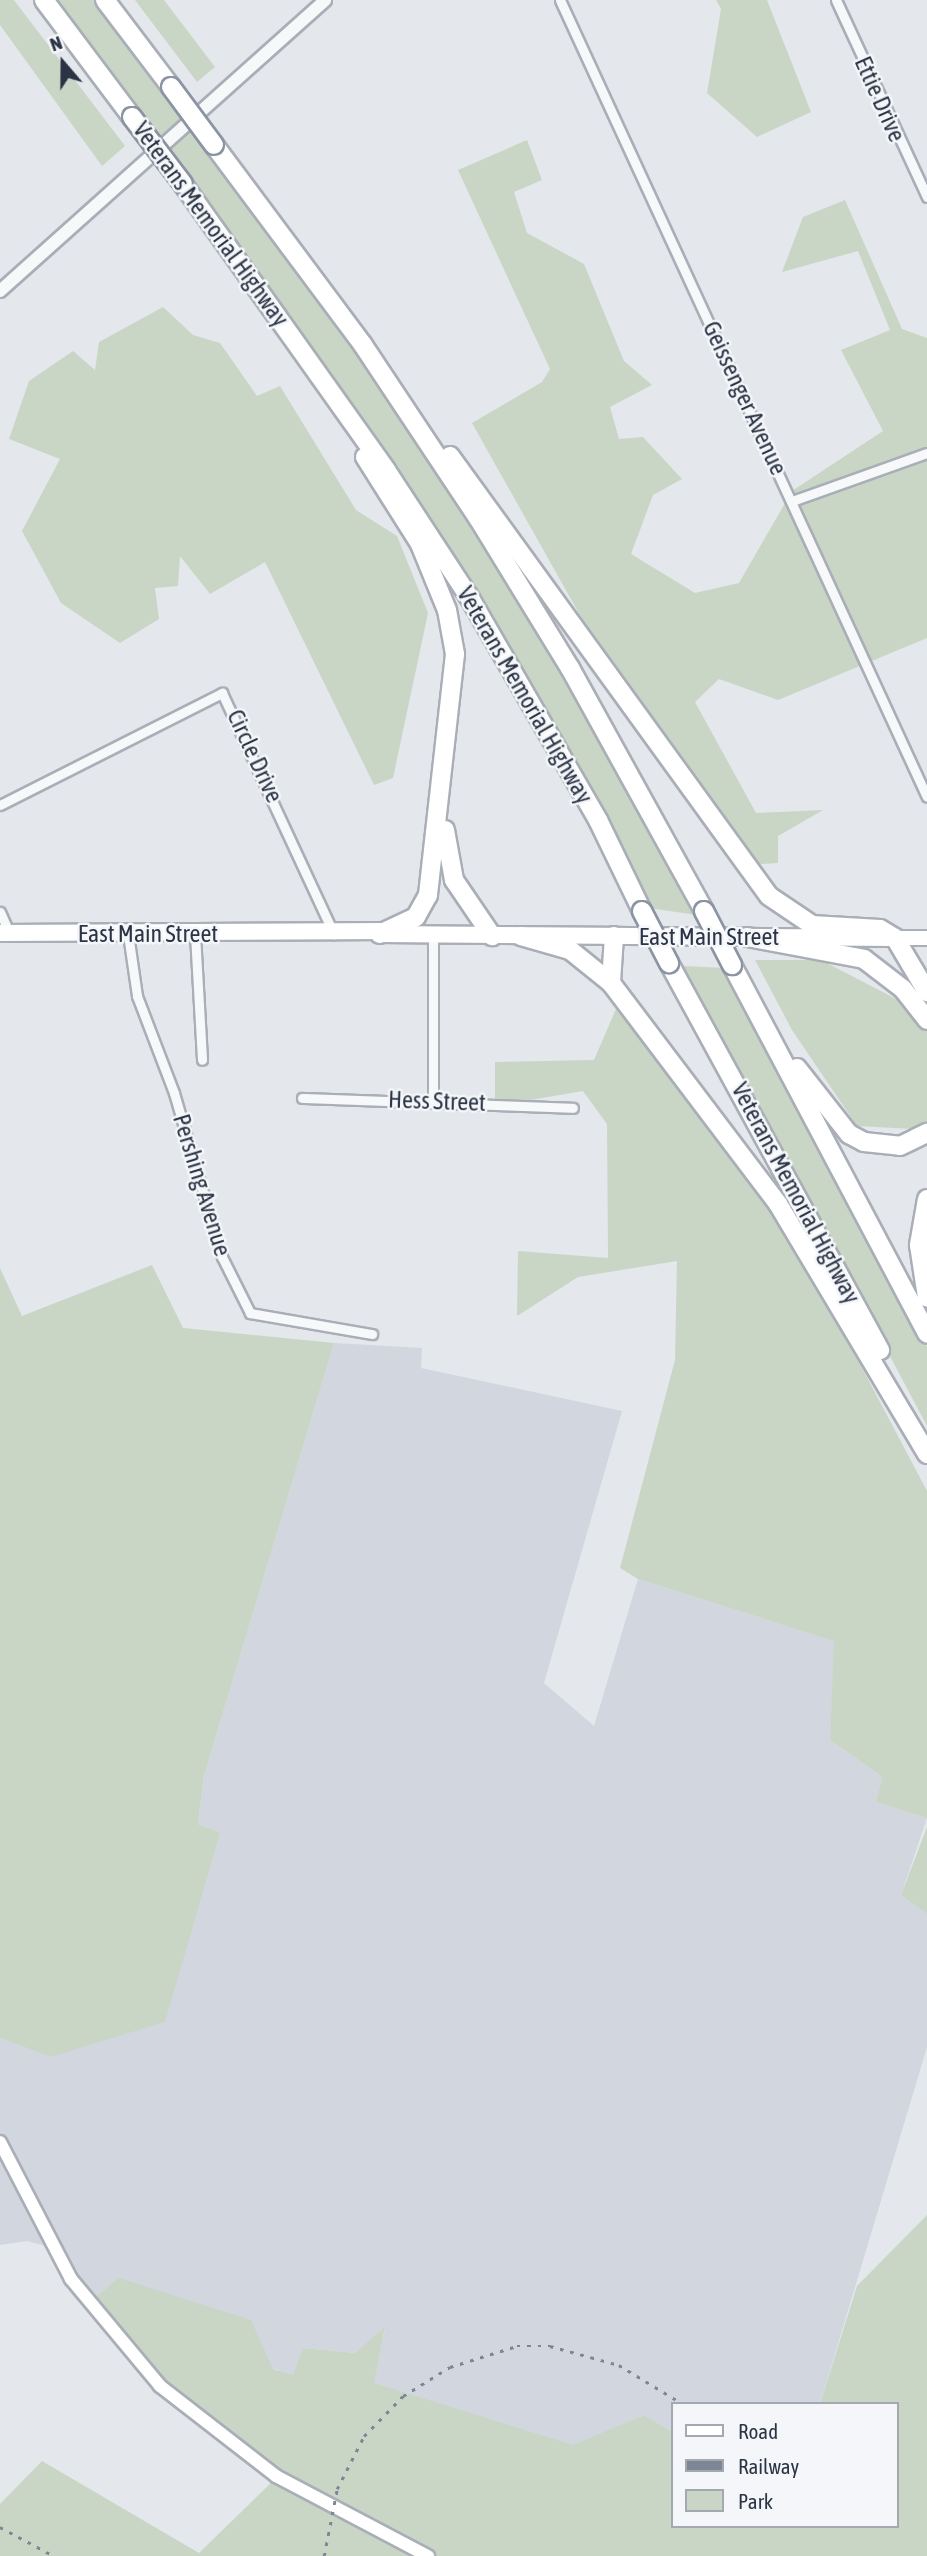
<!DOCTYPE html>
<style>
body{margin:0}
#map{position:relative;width:927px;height:2556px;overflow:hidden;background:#e4e7ec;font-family:"Asap Condensed",sans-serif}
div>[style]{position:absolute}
.built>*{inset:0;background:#d2d6de}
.green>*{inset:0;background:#c9d6c5}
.roads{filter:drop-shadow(2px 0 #a9aeb7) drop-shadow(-2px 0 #a9aeb7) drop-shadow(0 2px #a9aeb7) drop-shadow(0 -2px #a9aeb7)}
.minor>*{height:9px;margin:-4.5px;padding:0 4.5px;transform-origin:4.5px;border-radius:4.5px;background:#f7f8fa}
.tertiary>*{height:12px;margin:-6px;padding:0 6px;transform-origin:6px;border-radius:6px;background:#f7f8fa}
.secondary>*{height:12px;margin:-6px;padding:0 6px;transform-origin:6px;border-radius:6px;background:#fff}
.primary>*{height:14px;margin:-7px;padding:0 7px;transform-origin:7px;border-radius:7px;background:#fff}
.trunk>*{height:16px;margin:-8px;padding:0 8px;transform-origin:8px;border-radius:8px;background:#fff}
.motorway>*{height:18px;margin:-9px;padding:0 9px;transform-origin:9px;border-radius:9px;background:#fff}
.rail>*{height:2.5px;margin-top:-1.25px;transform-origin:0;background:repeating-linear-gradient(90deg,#7d8696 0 3.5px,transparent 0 10.5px)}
.bridges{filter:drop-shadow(2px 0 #8b94a3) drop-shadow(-2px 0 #8b94a3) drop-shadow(0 2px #8b94a3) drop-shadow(0 -2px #8b94a3)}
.motorway-bridge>*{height:18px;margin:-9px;padding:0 9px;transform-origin:9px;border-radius:9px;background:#fff}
span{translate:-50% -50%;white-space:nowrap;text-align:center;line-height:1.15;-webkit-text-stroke:5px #f4f6f9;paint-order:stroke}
.street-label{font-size:24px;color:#2b3445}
.legend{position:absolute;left:671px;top:2402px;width:228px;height:126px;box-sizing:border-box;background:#f4f6f9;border:2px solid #a4a8b1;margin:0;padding:9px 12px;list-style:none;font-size:21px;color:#2b3445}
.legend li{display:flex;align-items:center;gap:14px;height:35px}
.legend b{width:35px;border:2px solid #a4a8b1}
.north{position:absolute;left:28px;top:28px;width:70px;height:70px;-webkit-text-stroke:5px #f4f6f9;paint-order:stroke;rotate:340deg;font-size:19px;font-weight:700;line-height:28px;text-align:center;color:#2b3445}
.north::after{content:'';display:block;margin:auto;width:24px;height:32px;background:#2b3445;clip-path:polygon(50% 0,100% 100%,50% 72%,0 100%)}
</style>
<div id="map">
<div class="built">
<div style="clip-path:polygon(334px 1343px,422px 1348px,421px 1368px,622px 1411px,544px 1683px,594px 1726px,638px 1579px,835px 1641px,830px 1740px,882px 1777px,876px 1802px,927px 1818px,901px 1895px,927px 1914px,927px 2047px,820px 2404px,673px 2404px,673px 2432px,644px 2415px,573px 2446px,373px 2383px,385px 2329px,355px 2353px,303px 2348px,294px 2376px,90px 2302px,53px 2248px,27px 2241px,0 2245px,0 2038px,50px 2057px,219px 1833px,198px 1824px,204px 1776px)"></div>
</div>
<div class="green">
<div style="clip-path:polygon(0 0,14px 0,125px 146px,102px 166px,0 25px)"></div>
<div style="clip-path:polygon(51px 0,99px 0,183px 118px,156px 140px)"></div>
<div style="clip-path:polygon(135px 0,164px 0,215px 67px,197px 82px)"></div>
<div style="clip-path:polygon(716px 0,767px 0,811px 112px,757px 137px,707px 93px,721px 9px)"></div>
<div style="clip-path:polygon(191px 126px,356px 350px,471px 523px,563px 672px,697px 915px,649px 908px,605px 816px,478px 596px,329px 371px,181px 170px,185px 166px,166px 149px)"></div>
<div style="clip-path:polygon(527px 140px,542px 180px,514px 192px,527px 233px,584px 264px,624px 361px,652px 385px,610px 407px,619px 439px,643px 437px,682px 479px,653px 495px,631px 554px,695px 593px,739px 583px,792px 491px,883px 431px,841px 350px,890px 330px,858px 251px,782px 272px,803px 217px,845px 200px,902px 329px,927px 338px,927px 638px,778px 700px,719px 679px,695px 702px,756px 813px,823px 810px,778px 836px,778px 863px,760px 864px,581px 617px,472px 423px,542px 382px,550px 369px,458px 170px)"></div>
<div style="clip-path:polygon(163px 307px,193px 335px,220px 343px,257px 396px,280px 386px,356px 510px,397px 536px,428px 613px,393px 778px,374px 785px,265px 562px,210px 594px,180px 556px,178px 586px,155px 588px,159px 619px,120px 643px,61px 603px,22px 531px,60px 459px,9px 439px,29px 381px,73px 351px,95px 370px,99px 342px)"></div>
<div style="clip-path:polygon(755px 960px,821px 960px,927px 1015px,927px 1146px,913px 1129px,857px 1126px,792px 1030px)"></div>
<div style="clip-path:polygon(683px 966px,726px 968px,927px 1347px,927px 1426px)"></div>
<div style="clip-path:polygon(616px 1009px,784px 1220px,927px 1491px,927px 1818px,876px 1802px,882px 1777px,830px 1740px,834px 1641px,638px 1579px,620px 1568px,675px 1360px,677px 1261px,578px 1277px,517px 1316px,518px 1251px,608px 1258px,607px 1124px,583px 1091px,495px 1106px,495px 1062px,594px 1060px)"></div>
<div style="clip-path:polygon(152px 1265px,183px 1328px,334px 1343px,204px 1776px,198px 1824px,220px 1833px,165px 2022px,50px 2057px,0 2038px,0 1268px,22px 1316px)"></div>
<div style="clip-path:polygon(927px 1827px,927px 1914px,901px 1895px)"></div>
<div style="clip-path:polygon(927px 2215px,927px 2556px,0 2556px,0 2504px,42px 2461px,199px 2553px,278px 2476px,116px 2337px,90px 2302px,119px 2278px,251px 2320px,273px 2369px,293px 2375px,303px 2348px,355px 2353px,385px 2327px,374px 2383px,573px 2445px,644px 2415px,673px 2432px,673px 2526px,897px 2526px,897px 2404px,820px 2404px,857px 2286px)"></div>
</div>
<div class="roads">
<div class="minor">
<div style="left:560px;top:0;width:877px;rotate:65.28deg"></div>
<div style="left:836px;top:0;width:217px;rotate:65.2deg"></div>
<div style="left:792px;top:501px;width:143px;rotate:-19.6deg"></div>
<div style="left:0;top:805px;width:249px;rotate:-26.8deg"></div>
<div style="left:222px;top:693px;width:266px;rotate:65.1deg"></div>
<div style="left:0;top:912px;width:24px;rotate:66deg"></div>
<div style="left:128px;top:934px;width:63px;rotate:81.7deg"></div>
<div style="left:137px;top:996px;width:104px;rotate:69.1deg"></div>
<div style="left:174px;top:1093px;width:171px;rotate:73.7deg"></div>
<div style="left:222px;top:1257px;width:63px;rotate:63.4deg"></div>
<div style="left:250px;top:1313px;width:124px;rotate:9.8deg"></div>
<div style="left:195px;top:934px;width:126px;rotate:86.8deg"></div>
<div style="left:433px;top:939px;width:161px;rotate:90deg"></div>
<div style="left:302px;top:1098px;width:271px;rotate:2.1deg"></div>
</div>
<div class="tertiary">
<div style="left:0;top:291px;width:436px;rotate:-41.8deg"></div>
</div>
<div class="secondary">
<div style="left:0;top:2142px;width:154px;rotate:62.6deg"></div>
<div style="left:71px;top:2279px;width:139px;rotate:50.2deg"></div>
<div style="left:160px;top:2386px;width:147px;rotate:37.8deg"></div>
<div style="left:276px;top:2476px;width:172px;rotate:27.8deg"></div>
</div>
<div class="primary">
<div style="left:895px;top:938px;width:32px"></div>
</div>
<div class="trunk">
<div style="left:0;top:933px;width:389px;rotate:-0.3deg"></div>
<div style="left:380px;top:934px;width:515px;rotate:0.45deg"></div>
</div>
<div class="motorway">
<div style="left:44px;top:0;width:146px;rotate:53.1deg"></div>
<div style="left:105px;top:0;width:109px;rotate:52.8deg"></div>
<div style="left:214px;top:145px;width:249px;rotate:53.3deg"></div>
<div style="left:363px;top:345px;width:208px;rotate:56.4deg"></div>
<div style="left:478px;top:518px;width:176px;rotate:58.5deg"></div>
<div style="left:570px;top:668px;width:277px;rotate:61.1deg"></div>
<div style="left:183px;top:184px;width:351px;rotate:54.6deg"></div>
<div style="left:386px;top:470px;width:155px;rotate:56.8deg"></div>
<div style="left:471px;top:600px;width:254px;rotate:60deg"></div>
<div style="left:598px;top:820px;width:101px;rotate:64.2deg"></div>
<div style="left:450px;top:456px;width:543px;rotate:54.06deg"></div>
<div style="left:769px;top:896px;width:52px;rotate:34deg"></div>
<div style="left:812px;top:925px;width:68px;rotate:3.4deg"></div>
<div style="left:880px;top:929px;width:17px;rotate:31deg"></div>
<div style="left:895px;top:938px;width:63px;rotate:59.3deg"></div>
<div style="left:365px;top:457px;width:103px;rotate:57.7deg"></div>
<div style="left:420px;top:544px;width:71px;rotate:67.8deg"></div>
<div style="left:447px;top:610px;width:45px;rotate:79.7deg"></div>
<div style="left:455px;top:654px;width:243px;rotate:96.4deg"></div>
<div style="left:428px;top:895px;width:25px;rotate:119deg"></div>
<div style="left:416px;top:917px;width:40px;rotate:155deg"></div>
<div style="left:445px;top:830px;width:51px;rotate:79.8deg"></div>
<div style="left:454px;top:880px;width:68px;rotate:55.8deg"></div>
<div style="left:521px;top:936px;width:51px;rotate:15.9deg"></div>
<div style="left:570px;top:950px;width:53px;rotate:38.8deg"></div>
<div style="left:614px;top:936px;width:47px;rotate:93.7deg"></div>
<div style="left:611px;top:983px;width:277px;rotate:52.9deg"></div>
<div style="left:778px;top:1204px;width:291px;rotate:59.2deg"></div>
<div style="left:747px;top:937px;width:119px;rotate:10.6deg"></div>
<div style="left:864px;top:959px;width:49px;rotate:37.6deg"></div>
<div style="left:903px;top:989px;width:39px;rotate:52deg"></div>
<div style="left:669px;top:963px;width:441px;rotate:61.4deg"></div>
<div style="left:732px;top:965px;width:417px;rotate:62.1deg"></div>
<div style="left:797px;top:1068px;width:84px;rotate:51.8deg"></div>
<div style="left:849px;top:1134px;width:17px;rotate:28deg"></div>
<div style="left:864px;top:1142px;width:36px;rotate:6deg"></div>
<div style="left:900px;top:1146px;width:30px;rotate:-26deg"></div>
<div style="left:927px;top:1199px;width:47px;rotate:99.9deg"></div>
<div style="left:919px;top:1245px;width:53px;rotate:81.3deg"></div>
</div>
</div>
<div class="rail">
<div style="left:0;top:2527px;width:61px;rotate:28.2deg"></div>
<div style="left:324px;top:2556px;width:68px;rotate:-79deg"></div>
<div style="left:337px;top:2489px;width:59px;rotate:-63deg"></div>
<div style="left:364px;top:2436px;width:56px;rotate:-45.7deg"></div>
<div style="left:403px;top:2396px;width:55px;rotate:-31.7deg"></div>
<div style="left:450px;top:2367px;width:70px;rotate:-17.4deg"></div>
<div style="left:517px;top:2346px;width:33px"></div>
<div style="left:550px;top:2346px;width:72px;rotate:15.4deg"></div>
<div style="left:619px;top:2365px;width:75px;rotate:31.4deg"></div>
</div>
<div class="bridges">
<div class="motorway-bridge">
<div style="left:171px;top:87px;width:72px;rotate:53.4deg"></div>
<div style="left:132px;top:117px;width:84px;rotate:52.7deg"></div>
<div style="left:642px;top:911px;width:59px;rotate:62.6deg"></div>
<div style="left:704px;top:911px;width:61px;rotate:62.6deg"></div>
</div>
</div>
<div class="street-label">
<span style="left:880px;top:99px;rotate:66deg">Ettie Drive</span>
<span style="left:211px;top:224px;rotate:54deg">Veterans Memorial Highway</span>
<span style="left:745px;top:398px;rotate:65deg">Geissenger Avenue</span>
<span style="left:525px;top:695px;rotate:60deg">Veterans Memorial Highway</span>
<span style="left:255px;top:756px;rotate:65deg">Circle Drive</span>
<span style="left:148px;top:934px">East Main Street</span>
<span style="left:709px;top:937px">East Main Street</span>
<span style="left:437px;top:1101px;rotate:2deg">Hess Street</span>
<span style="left:202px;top:1185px;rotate:73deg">Pershing Avenue</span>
<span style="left:796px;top:1193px;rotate:62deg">Veterans Memorial Highway</span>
</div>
<ul class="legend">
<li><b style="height:9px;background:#fff"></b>Road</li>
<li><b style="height:9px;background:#7d8696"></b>Railway</li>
<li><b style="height:19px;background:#c9d6c5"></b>Park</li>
</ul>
<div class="north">N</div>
</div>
